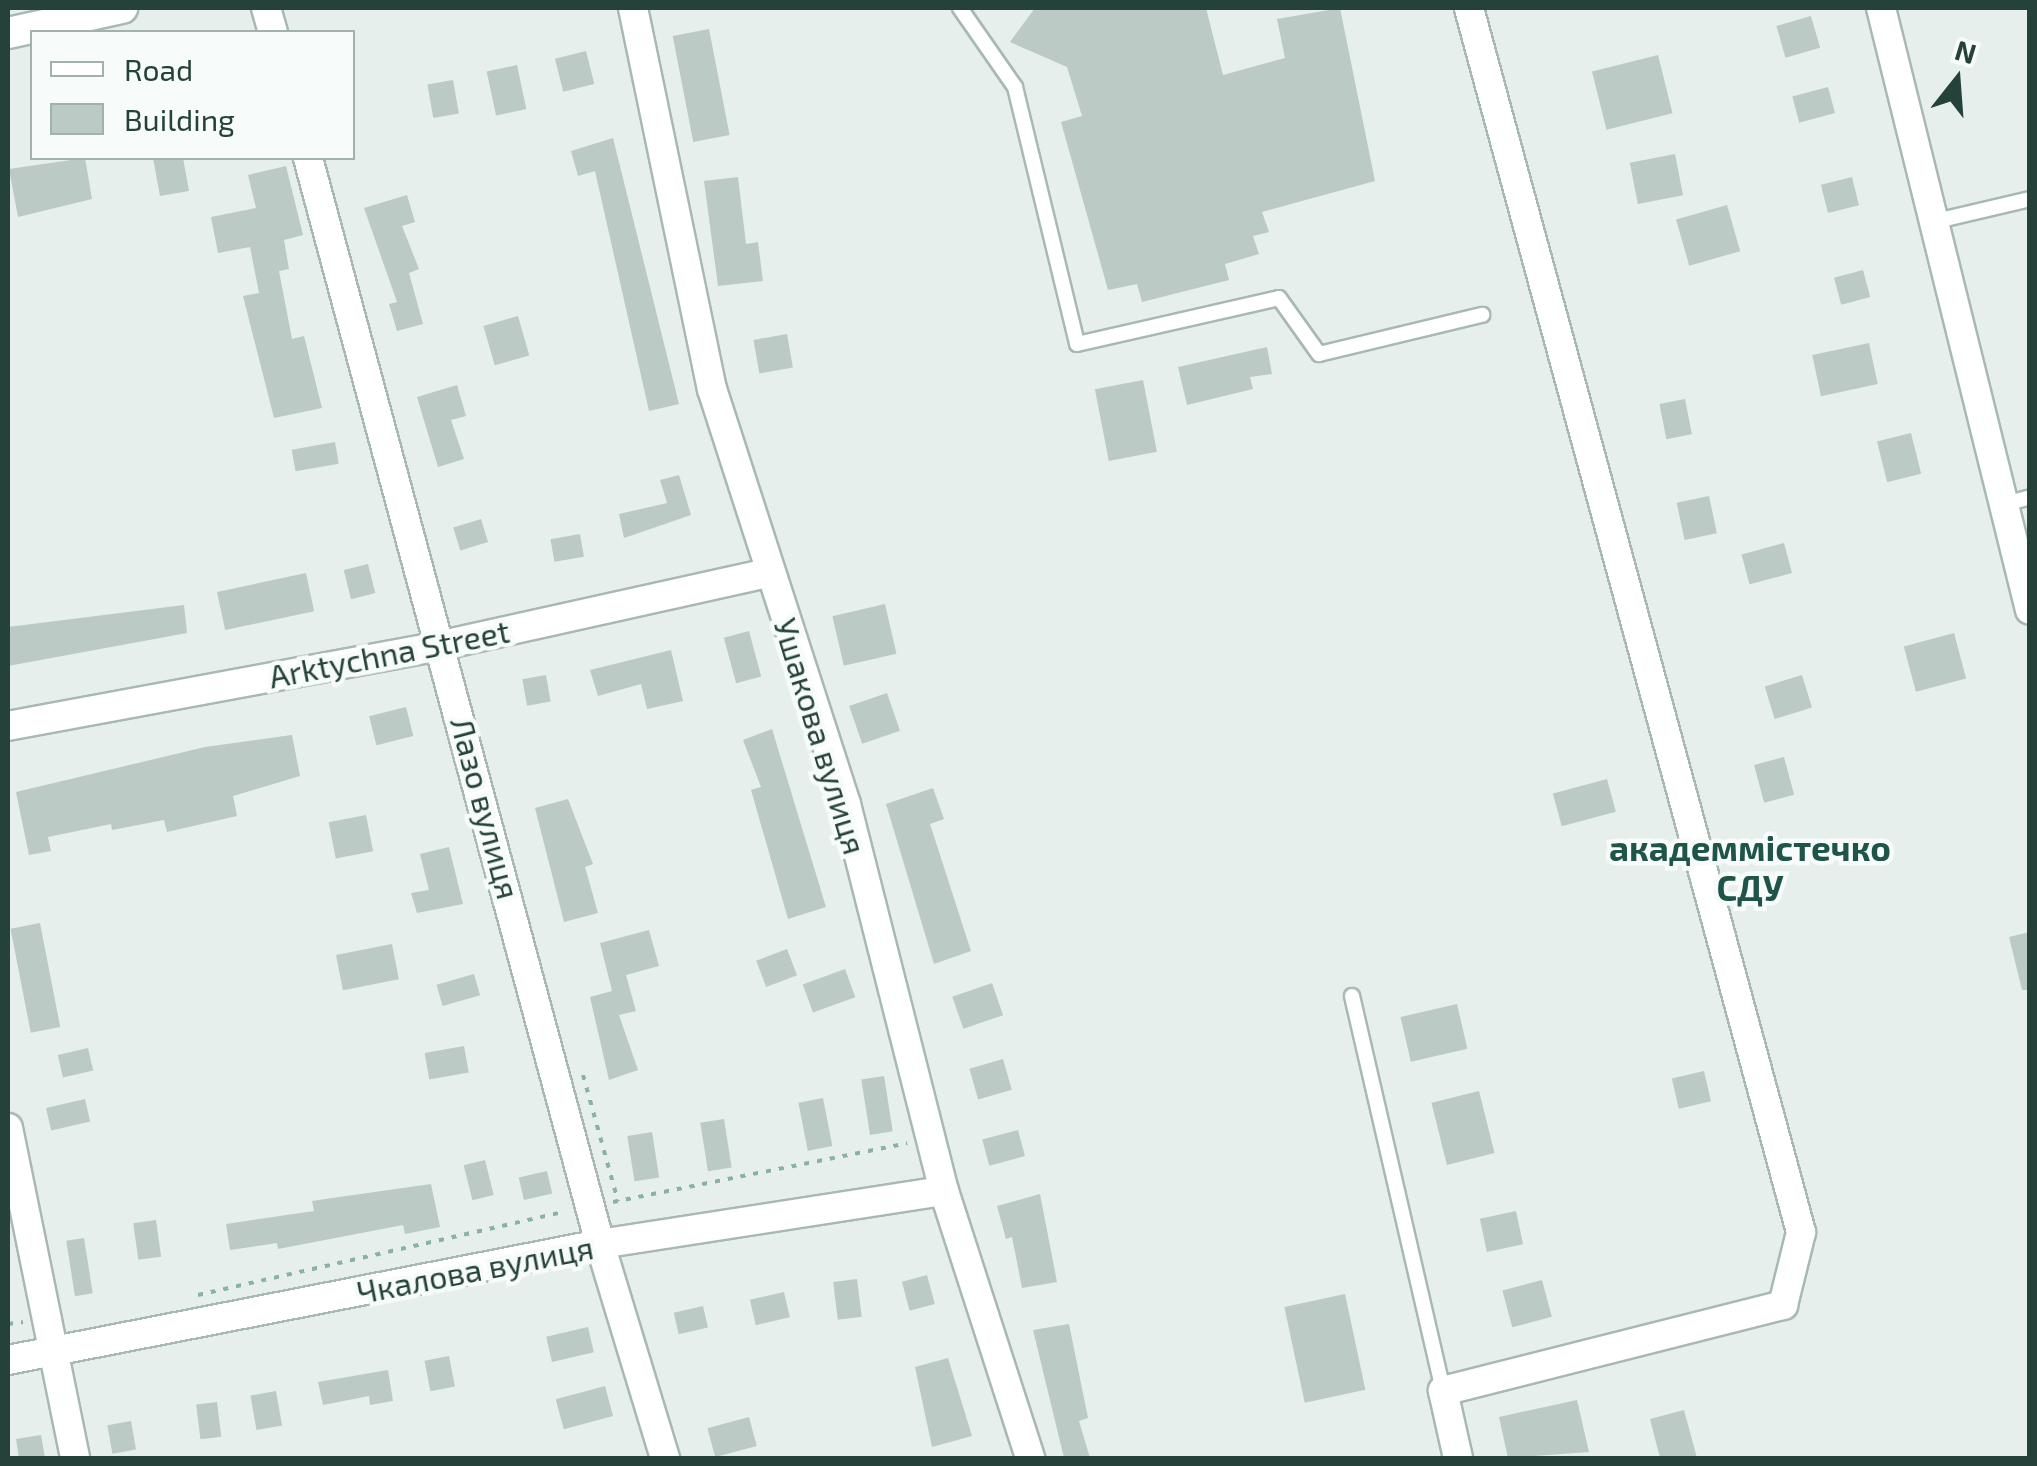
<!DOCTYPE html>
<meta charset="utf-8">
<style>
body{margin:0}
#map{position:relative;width:2037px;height:1466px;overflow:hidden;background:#e6efeb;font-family:"Exo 2",sans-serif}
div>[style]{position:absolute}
.building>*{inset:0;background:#bbcac4;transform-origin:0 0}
.path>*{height:4px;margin-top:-2px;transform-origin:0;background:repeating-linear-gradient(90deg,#86b3a5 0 5px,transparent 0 13px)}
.roads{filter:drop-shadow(2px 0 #a8b8b2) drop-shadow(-2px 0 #a8b8b2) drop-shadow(0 2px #a8b8b2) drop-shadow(0 -2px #a8b8b2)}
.lane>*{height:14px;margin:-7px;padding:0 7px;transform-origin:7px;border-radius:7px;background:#fff}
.street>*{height:28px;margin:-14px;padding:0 14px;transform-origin:14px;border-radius:14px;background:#fff}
.secondary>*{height:30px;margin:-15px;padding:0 15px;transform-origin:15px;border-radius:15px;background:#fff}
span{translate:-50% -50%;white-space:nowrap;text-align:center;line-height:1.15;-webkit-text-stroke:9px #f7fbf9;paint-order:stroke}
.street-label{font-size:32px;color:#24423a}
.neighbourhood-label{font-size:35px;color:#1f5548;font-weight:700}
.frame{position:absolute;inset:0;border:10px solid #24423a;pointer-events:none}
.legend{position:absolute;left:30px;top:30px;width:325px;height:130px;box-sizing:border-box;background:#f7fbf9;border:2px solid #a3b1ad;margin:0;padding:12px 18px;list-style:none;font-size:30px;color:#24423a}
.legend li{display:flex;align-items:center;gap:20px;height:50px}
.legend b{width:50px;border:2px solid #a3b1ad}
.north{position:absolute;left:1907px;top:30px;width:100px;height:100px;-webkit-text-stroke:8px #f7fbf9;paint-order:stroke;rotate:17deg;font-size:28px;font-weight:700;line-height:40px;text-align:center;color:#24423a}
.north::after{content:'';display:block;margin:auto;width:35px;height:45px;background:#24423a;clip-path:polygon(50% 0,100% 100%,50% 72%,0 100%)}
</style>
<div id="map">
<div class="building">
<div style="clip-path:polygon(1035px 8px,1206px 8px,1223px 75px,1285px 58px,1277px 19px,1340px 8px,1375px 181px,1262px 212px,1269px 232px,1253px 236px,1259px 254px,1225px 264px,1229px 280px,1142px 302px,1137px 284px,1108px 290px,1061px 122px,1082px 116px,1067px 67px,1010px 42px)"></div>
<div style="left:1811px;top:16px;width:33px;height:36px;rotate:74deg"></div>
<div style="left:709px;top:29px;width:108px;height:37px;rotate:79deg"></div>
<div style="left:586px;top:51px;width:34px;height:32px;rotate:76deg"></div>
<div style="left:1658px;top:55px;width:60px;height:68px;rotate:76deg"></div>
<div style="left:517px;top:65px;width:45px;height:31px;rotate:78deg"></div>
<div style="left:453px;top:80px;width:34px;height:26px;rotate:80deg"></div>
<div style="left:1828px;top:87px;width:27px;height:37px;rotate:75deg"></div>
<div style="clip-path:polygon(613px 138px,679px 404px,649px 411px,595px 171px,578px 176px,571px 151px)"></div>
<div style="left:1675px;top:154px;width:42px;height:46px;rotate:79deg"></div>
<div style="clip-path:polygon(85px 158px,92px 199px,18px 217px,9px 169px)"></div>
<div style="clip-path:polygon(153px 158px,183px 158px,189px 191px,160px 196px)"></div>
<div style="clip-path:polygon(286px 166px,303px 235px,284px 240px,289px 269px,279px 271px,292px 339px,304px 336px,322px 408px,274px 418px,243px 296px,259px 293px,250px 247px,218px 253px,211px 217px,256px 208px,248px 175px)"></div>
<div style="clip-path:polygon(738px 177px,746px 244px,758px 242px,763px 281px,718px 286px,704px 181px)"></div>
<div style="left:1852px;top:177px;width:29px;height:32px;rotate:76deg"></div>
<div style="clip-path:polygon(407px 195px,415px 222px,402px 226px,419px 269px,409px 273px,423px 324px,397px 331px,389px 304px,397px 302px,364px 208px)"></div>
<div style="left:1727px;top:205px;width:48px;height:53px;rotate:74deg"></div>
<div style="left:1863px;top:270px;width:28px;height:30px;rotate:75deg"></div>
<div style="left:518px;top:316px;width:41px;height:36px;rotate:74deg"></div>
<div style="left:787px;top:334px;width:34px;height:34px;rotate:80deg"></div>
<div style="left:1869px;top:343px;width:42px;height:58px;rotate:78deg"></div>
<div style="clip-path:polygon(1267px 347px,1272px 374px,1250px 377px,1253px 389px,1187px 405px,1178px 367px)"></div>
<div style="left:1143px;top:380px;width:73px;height:49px;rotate:79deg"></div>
<div style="clip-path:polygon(457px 385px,466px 416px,451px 420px,464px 459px,438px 467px,417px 397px)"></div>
<div style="left:1685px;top:399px;width:36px;height:26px;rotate:79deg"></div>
<div style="left:1911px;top:433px;width:42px;height:35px;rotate:76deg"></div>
<div style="left:335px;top:442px;width:22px;height:44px;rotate:80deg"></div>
<div style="clip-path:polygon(679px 475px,691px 515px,624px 538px,619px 514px,667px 503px,660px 480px)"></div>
<div style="left:1709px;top:496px;width:38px;height:33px;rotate:78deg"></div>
<div style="left:481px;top:519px;width:24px;height:29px;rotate:73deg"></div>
<div style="left:580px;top:534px;width:23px;height:30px;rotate:80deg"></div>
<div style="left:1784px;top:543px;width:31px;height:44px;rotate:75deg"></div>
<div style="left:368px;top:564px;width:30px;height:25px;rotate:76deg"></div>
<div style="left:306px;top:573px;width:39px;height:91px;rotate:78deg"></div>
<div style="left:885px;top:604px;width:51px;height:54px;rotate:77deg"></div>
<div style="clip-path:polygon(184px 605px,187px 633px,8px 666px,8px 627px)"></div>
<div style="left:749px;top:631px;width:47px;height:26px;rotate:75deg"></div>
<div style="left:1954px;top:633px;width:47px;height:52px;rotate:75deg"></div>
<div style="clip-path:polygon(671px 650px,683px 701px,647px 709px,641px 684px,598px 696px,590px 670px)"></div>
<div style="left:546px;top:675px;width:27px;height:24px;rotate:80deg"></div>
<div style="left:1802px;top:675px;width:34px;height:39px;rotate:73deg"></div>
<div style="left:887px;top:693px;width:40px;height:40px;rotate:71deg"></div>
<div style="left:406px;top:707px;width:30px;height:38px;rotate:76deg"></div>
<div style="clip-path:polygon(772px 729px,826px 907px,788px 919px,751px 790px,761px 787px,743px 740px)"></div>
<div style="clip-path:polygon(292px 735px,300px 776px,233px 796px,237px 816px,167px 832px,164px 820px,112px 830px,111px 824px,48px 837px,51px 851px,29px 855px,16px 792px,205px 747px)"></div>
<div style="left:1784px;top:757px;width:39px;height:31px;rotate:75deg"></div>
<div style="left:1607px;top:779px;width:34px;height:56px;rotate:75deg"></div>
<div style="clip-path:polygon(933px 788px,944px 819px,930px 824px,971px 951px,934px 964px,886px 804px)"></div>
<div style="clip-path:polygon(568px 799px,593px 864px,585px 867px,598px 913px,564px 922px,535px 808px)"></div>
<div style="left:366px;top:815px;width:37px;height:38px;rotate:79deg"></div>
<div style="clip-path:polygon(449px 847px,463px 904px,417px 913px,411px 893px,429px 890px,420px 854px)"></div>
<div style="left:40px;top:923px;width:106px;height:30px;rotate:79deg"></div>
<div style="clip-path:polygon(649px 930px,659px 966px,626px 975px,636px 1011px,619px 1015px,638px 1070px,609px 1080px,590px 997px,612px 991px,600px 943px)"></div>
<div style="clip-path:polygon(2030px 932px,2030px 990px,2022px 990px,2009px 937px)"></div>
<div style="left:392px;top:944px;width:36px;height:57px;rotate:79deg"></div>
<div style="left:787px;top:949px;width:28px;height:33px;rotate:69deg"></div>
<div style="left:845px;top:969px;width:30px;height:45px;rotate:70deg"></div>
<div style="left:474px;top:974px;width:22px;height:39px;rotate:74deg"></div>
<div style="left:992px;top:983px;width:34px;height:42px;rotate:71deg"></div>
<div style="left:1457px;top:1004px;width:46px;height:58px;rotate:77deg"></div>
<div style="left:464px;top:1046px;width:27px;height:40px;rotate:80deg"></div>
<div style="left:88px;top:1048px;width:23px;height:31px;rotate:77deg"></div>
<div style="left:1003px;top:1059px;width:32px;height:35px;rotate:74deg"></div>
<div style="left:1704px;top:1071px;width:31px;height:33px;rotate:77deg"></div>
<div style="left:884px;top:1076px;width:56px;height:23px;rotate:81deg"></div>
<div style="left:1479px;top:1091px;width:64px;height:49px;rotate:76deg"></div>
<div style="left:823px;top:1098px;width:49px;height:25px;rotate:79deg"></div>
<div style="left:85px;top:1099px;width:23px;height:40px;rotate:77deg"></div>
<div style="left:724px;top:1119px;width:49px;height:24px;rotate:81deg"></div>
<div style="left:1018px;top:1130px;width:27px;height:37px;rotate:75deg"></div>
<div style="left:652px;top:1132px;width:46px;height:25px;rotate:81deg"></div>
<div style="left:485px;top:1160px;width:36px;height:22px;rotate:76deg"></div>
<div style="left:547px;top:1171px;width:23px;height:29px;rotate:77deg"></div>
<div style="clip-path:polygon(431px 1184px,440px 1227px,405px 1234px,403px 1225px,278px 1249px,277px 1243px,230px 1250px,226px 1224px,314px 1211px,312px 1201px,332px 1198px)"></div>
<div style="clip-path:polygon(1040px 1194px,1057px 1282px,1022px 1288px,1012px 1237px,1006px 1239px,997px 1206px)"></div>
<div style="left:1516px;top:1211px;width:34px;height:37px;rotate:78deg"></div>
<div style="left:156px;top:1220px;width:37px;height:23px;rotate:82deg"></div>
<div style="left:84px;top:1238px;width:56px;height:18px;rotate:81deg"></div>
<div style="left:927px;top:1275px;width:30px;height:26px;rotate:75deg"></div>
<div style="left:857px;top:1279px;width:38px;height:24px;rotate:83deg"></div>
<div style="left:1542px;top:1280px;width:38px;height:41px;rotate:75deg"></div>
<div style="left:784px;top:1292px;width:26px;height:35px;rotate:77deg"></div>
<div style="left:1345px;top:1294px;width:98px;height:62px;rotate:78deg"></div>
<div style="left:703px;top:1306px;width:22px;height:30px;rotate:77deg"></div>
<div style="clip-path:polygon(1069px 1324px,1088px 1418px,1079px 1421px,1090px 1458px,1064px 1458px,1033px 1330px)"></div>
<div style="left:588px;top:1327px;width:26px;height:43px;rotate:77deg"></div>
<div style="left:449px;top:1356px;width:31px;height:25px;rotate:79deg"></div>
<div style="clip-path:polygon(948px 1358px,972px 1436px,932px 1447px,915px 1367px)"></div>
<div style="clip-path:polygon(388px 1370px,393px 1401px,370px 1405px,369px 1396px,323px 1405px,318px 1382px)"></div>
<div style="left:605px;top:1386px;width:31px;height:51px;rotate:75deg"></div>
<div style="left:276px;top:1391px;width:35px;height:26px;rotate:80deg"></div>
<div style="clip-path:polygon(1577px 1400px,1589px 1452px,1508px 1458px,1499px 1417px)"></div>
<div style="left:217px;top:1402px;width:35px;height:21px;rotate:83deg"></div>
<div style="clip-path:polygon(1684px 1410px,1697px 1458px,1660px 1458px,1650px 1419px)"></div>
<div style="left:749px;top:1417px;width:30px;height:43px;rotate:75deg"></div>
<div style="left:131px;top:1421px;width:29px;height:24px;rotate:80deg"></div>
<div style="clip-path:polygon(41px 1435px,45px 1458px,19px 1458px,16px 1439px)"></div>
</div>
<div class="path">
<div style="left:583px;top:1075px;width:131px;rotate:74.5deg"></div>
<div style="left:613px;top:1202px;width:300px;rotate:-11.3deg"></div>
<div style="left:198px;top:1295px;width:375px;rotate:-12.8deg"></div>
<div style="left:8px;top:1324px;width:15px;rotate:-8deg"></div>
</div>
<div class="roads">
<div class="lane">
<div style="left:960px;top:8px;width:96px;rotate:55.2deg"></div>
<div style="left:1015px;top:87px;width:264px;rotate:76.4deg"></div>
<div style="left:1077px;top:344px;width:207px;rotate:-12.8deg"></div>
<div style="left:1279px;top:298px;width:69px;rotate:54.5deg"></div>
<div style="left:1319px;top:354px;width:168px;rotate:-13.5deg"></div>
<div style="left:1932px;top:222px;width:101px;rotate:-13.2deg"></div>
<div style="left:2001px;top:505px;width:30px;rotate:-15deg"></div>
<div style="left:1352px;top:996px;width:405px;rotate:77deg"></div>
</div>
<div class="street">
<div style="left:266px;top:8px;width:25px;rotate:74deg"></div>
<div style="left:633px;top:8px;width:389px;rotate:78.3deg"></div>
<div style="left:712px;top:389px;width:436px;rotate:72.1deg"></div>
<div style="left:846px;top:804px;width:399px;rotate:75.8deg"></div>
<div style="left:944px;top:1191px;width:281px;rotate:72.1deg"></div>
<div style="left:1881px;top:8px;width:620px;rotate:76.1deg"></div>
<div style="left:308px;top:158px;width:1125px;rotate:74.95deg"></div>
<div style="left:600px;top:1244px;width:224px;rotate:73.1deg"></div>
<div style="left:8px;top:726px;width:442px;rotate:-10.5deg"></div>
<div style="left:443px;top:645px;width:334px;rotate:-12.5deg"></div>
<div style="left:8px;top:1128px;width:337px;rotate:78.5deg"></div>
<div style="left:8px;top:1360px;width:603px;rotate:-11.09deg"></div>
<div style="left:600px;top:1244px;width:348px;rotate:-8.8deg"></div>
<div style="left:1458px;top:1458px;width:69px;rotate:-102.6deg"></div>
<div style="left:1443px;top:1391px;width:351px;rotate:-14.2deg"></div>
<div style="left:1783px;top:1305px;width:75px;rotate:-76.1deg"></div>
<div style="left:1801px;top:1232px;width:1268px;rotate:-105.18deg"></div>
</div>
<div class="secondary">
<div style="left:8px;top:33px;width:117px;rotate:-12.4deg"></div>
</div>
</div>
<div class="street-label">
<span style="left:389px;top:653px;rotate:-11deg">Arktychna Street</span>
<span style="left:821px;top:736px;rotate:73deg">Ушакова вулиця</span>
<span style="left:486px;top:808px;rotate:75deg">Лазо вулиця</span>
<span style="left:475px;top:1269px;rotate:-11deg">Чкалова вулиця</span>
</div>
<div class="neighbourhood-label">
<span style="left:1750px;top:867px">академмістечко<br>СДУ</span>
</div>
<div class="frame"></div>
<ul class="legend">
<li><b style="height:12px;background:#fff"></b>Road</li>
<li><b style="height:28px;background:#bbcac4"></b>Building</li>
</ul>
<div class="north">N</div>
</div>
